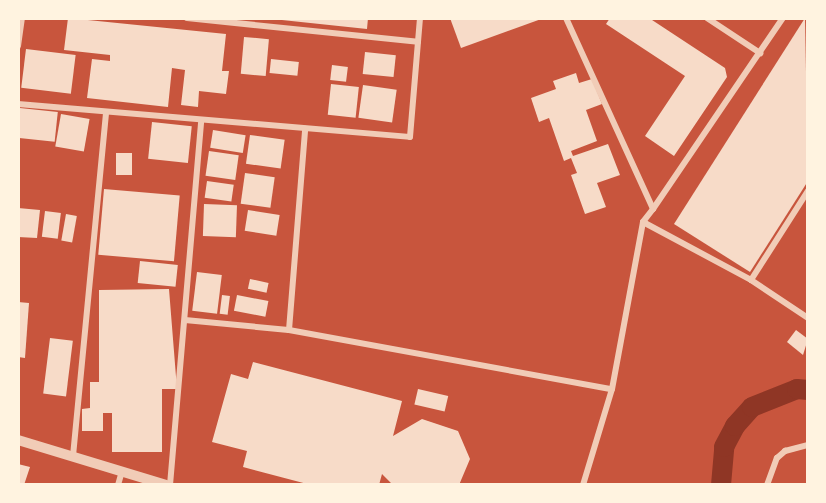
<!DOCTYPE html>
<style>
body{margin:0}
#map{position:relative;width:826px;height:503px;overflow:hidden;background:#c8553d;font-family:Barlow,sans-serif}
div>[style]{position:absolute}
.canal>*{height:20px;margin:-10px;padding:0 10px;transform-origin:10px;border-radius:10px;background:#8f3625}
.building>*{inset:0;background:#f7dbc8;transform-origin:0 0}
.minor>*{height:6px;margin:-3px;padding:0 3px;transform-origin:3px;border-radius:3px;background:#f1ccb7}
.tertiary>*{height:10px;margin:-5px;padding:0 5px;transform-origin:5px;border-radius:5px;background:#f1ccb7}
span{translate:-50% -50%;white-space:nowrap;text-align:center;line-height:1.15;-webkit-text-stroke:4.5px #fff3e0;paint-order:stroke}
.frame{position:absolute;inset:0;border:20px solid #fff3e0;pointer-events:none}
</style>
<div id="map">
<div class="canal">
<div style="left:721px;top:485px;width:38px;rotate:-85deg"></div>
<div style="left:724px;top:447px;width:24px;rotate:-62deg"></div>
<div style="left:735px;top:426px;width:25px;rotate:-48deg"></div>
<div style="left:752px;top:407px;width:48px;rotate:-21.8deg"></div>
<div style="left:797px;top:389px;width:11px;rotate:5deg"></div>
</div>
<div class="building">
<div style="clip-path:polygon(68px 18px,226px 34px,222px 71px,229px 71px,226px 94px,199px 91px,198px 107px,181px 105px,185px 70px,172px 68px,168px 107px,87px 98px,92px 59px,110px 61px,110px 55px,64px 50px)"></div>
<div style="clip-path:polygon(263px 18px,368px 18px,367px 29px)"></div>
<div style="clip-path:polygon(450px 18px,544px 18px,461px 48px)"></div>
<div style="clip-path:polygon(610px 18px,649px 18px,725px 68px,727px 77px,674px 156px,645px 136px,685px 76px,606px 24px)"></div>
<div style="clip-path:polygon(805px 18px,808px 181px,750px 272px,674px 224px)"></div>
<div style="left:244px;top:37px;width:25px;height:37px;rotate:5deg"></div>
<div style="left:26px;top:49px;width:50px;height:39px;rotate:7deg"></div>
<div style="left:365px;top:52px;width:31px;height:22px;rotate:6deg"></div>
<div style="left:271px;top:59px;width:28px;height:14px;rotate:6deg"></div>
<div style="left:332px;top:65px;width:16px;height:15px;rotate:7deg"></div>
<div style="clip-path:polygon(576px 73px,579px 83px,592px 79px,602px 104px,586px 110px,597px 141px,571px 151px,573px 156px,608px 144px,620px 175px,597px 183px,606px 207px,585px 214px,571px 175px,577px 173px,571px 158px,564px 161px,549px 118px,539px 122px,531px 98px,556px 89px,553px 81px)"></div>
<div style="left:331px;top:84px;width:28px;height:31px;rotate:6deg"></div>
<div style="left:363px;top:85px;width:34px;height:33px;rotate:8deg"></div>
<div style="left:20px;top:108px;width:38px;height:30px;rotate:6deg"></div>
<div style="left:61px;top:114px;width:29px;height:33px;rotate:10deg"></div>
<div style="left:152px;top:122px;width:40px;height:37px;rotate:6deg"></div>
<div style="left:213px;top:130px;width:33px;height:18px;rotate:9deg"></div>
<div style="left:250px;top:135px;width:35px;height:29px;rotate:8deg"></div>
<div style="left:209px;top:151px;width:30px;height:25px;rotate:8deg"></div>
<div style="left:116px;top:153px;width:16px;height:22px"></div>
<div style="left:245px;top:173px;width:30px;height:31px;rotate:8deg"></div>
<div style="left:207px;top:181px;width:27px;height:17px;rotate:8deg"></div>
<div style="left:104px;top:189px;width:76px;height:66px;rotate:5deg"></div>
<div style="left:204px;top:204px;width:33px;height:32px;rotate:2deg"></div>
<div style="clip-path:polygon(18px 208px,40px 210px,37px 238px,18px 237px)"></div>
<div style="left:248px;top:210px;width:32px;height:21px;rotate:9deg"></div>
<div style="left:45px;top:211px;width:16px;height:26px;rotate:7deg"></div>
<div style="left:66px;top:214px;width:11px;height:27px;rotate:10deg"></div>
<div style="left:140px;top:261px;width:38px;height:22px;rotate:6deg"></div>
<div style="left:197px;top:272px;width:25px;height:39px;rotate:7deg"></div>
<div style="left:250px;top:279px;width:19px;height:10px;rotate:12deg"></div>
<div style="clip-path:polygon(169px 289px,177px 389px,162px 389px,162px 452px,112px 452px,112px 413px,103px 413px,103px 431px,82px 431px,82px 409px,90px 408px,90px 382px,99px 382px,99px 290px)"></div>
<div style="left:222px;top:295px;width:8px;height:19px;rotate:7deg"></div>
<div style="left:237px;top:295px;width:32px;height:16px;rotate:11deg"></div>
<div style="clip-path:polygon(18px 302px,29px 303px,25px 358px,18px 357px)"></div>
<div style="clip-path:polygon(796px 330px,808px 339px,803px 355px,787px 342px)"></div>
<div style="left:50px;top:338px;width:23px;height:56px;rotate:7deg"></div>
<div style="clip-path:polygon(253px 362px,402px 401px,393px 436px,422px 419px,458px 431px,470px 459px,459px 485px,393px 485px,382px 474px,379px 485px,311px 485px,243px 467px,247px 451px,212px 442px,231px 374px,248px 379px)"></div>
<div style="left:418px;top:389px;width:31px;height:16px;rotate:13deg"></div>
<div style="clip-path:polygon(18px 464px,30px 467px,24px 485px,18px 485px)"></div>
</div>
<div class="minor">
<div style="left:187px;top:18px;width:232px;rotate:5.9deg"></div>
<div style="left:566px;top:18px;width:210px;rotate:65.5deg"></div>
<div style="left:653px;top:209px;width:16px;rotate:128deg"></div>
<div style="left:643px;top:222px;width:170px;rotate:100.5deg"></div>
<div style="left:612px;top:389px;width:100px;rotate:106.8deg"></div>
<div style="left:707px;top:18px;width:64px;rotate:33.4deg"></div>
<div style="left:18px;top:46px;width:28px;rotate:-82deg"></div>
<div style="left:18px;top:104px;width:393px;rotate:4.8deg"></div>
<div style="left:410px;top:137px;width:119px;rotate:-85.2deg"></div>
<div style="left:653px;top:209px;width:231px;rotate:-55.8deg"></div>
<div style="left:643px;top:222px;width:123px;rotate:28.2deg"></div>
<div style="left:751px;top:280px;width:69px;rotate:33.7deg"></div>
<div style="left:751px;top:280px;width:106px;rotate:-57.4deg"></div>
<div style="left:185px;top:320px;width:104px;rotate:5.5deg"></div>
<div style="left:289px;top:330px;width:202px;rotate:-85.4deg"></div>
<div style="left:289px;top:330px;width:328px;rotate:10.4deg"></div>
<div style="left:73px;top:456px;width:345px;rotate:-84.5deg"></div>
<div style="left:118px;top:485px;width:15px;rotate:-74deg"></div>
<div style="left:170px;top:485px;width:364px;rotate:-85.1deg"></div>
<div style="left:767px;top:485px;width:29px;rotate:-70deg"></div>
<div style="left:777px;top:458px;width:11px;rotate:-41deg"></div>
<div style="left:785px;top:451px;width:24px;rotate:-15deg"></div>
</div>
<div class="tertiary">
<div style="left:18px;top:440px;width:155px;rotate:16.9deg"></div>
</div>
<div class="frame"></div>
</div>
